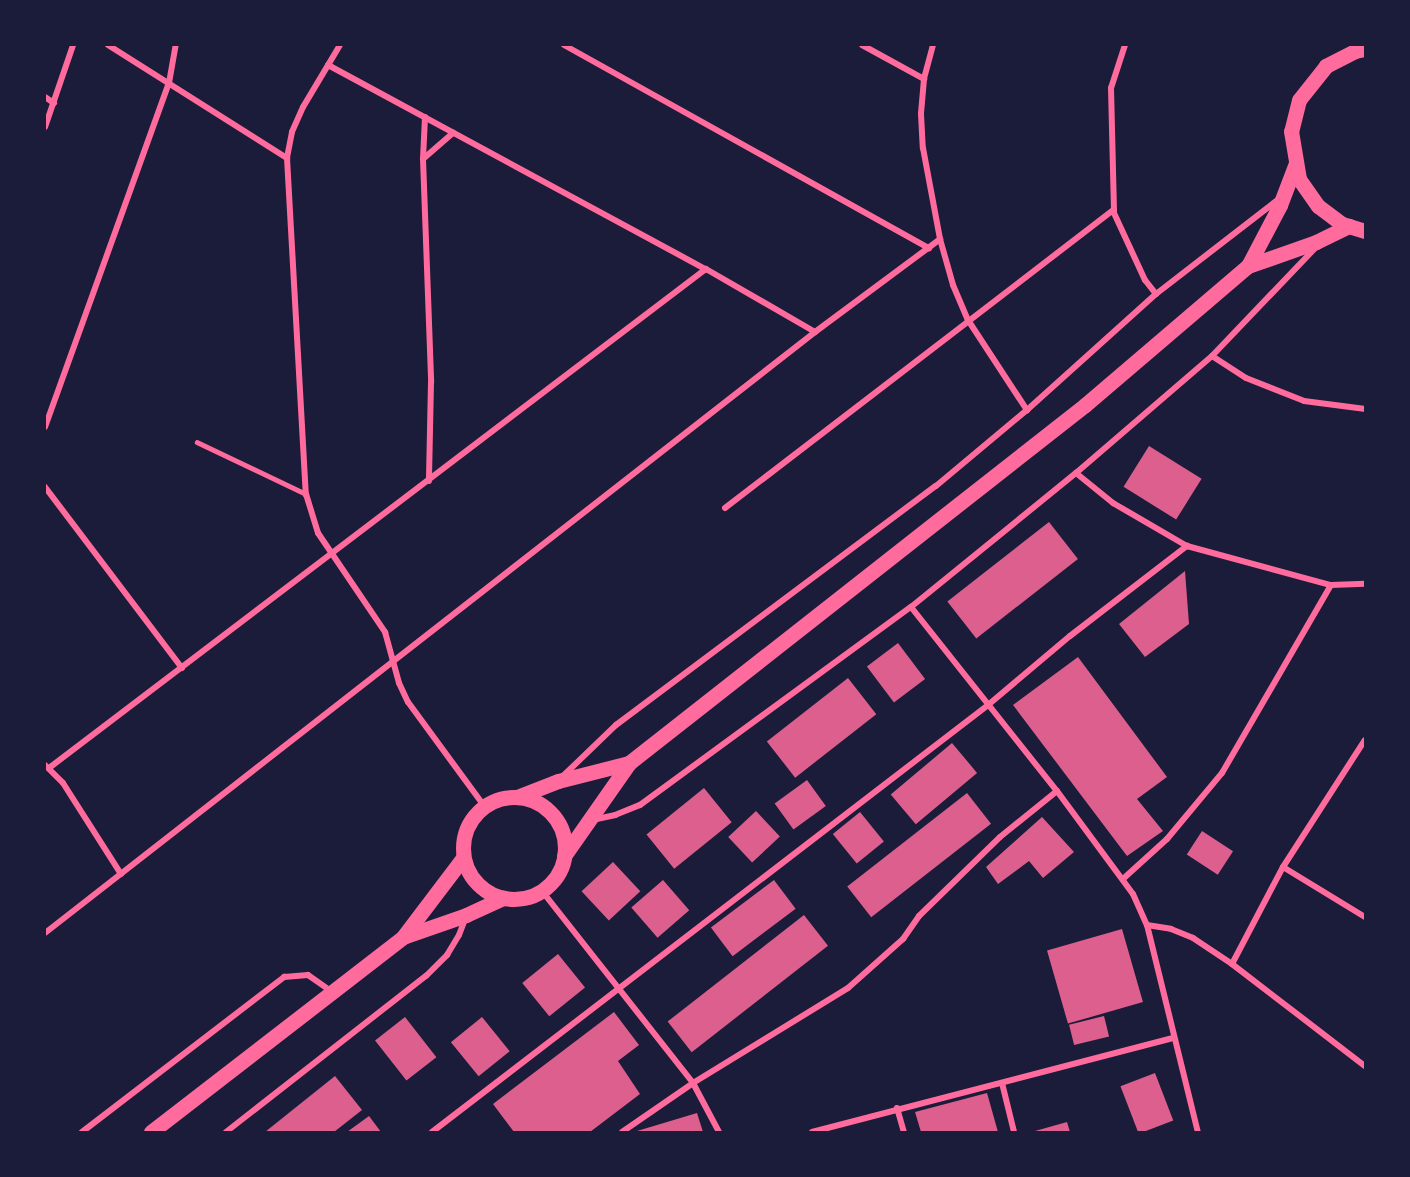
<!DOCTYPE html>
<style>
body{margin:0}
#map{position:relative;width:1410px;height:1177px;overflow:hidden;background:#1b1b3a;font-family:"Libre Baskerville",serif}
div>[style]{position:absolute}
.building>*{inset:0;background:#dd5f8e;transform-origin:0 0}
.service>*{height:4.5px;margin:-2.25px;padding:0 2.25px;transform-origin:2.25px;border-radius:2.25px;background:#ff6b9d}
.minor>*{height:6px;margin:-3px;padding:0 3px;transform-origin:3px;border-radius:3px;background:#ff6b9d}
.primary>*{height:15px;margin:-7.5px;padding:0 7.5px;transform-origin:7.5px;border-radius:7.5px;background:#ff6b9d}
.primary>.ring{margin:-7.5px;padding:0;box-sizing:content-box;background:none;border:15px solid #ff6b9d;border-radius:50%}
span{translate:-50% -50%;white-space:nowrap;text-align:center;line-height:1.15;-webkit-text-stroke:4.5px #1b1b3a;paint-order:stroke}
.frame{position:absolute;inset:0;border:46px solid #1b1b3a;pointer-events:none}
</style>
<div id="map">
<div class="building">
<div style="left:1149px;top:446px;width:62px;height:48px;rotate:32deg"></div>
<div style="left:1049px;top:522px;width:47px;height:129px;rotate:52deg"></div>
<div style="clip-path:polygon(1185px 571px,1189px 624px,1145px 657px,1119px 624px)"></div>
<div style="left:898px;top:643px;width:45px;height:39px;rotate:53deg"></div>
<div style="clip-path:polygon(1078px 657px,1167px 777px,1137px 799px,1163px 831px,1127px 856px,1013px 705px)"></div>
<div style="left:848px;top:678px;width:46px;height:103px;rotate:52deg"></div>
<div style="left:952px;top:743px;width:39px;height:80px;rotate:50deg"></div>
<div style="left:807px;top:780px;width:32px;height:40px;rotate:54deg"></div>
<div style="left:704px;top:788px;width:44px;height:74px;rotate:51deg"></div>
<div style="left:967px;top:793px;width:39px;height:152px;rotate:52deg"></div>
<div style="left:756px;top:811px;width:35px;height:38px;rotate:47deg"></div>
<div style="left:860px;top:812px;width:38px;height:35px;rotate:51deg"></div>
<div style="clip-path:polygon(1042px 817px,1074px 852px,1043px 878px,1029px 861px,998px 884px,986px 867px)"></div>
<div style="left:1202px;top:831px;width:37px;height:28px;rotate:33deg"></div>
<div style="left:613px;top:862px;width:40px;height:43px;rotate:47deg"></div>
<div style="left:663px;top:880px;width:40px;height:42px;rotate:49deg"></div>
<div style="left:774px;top:880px;width:36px;height:79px;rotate:53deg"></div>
<div style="left:804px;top:915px;width:39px;height:173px;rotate:52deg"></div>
<div style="left:1122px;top:929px;width:76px;height:78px;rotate:74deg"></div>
<div style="left:558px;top:954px;width:43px;height:46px;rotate:51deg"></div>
<div style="clip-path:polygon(614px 1012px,639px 1045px,618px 1061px,640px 1094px,590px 1132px,514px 1132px,493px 1104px)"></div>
<div style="left:1104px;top:1016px;width:21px;height:36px;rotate:76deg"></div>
<div style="left:405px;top:1017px;width:51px;height:38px;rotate:52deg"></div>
<div style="left:482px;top:1017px;width:44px;height:40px;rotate:51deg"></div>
<div style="left:1155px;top:1073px;width:51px;height:37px;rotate:69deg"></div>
<div style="clip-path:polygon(335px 1076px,362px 1110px,334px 1132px,265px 1132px)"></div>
<div style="clip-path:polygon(987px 1093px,998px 1132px,921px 1132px,915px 1112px)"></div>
<div style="clip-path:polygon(697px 1113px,703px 1132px,637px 1132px,637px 1131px)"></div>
<div style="clip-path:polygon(369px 1116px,381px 1132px,347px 1132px)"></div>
<div style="clip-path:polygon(1067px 1122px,1070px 1132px,1035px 1132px,1035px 1131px)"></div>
</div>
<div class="service">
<div style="left:197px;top:442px;width:121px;rotate:25.5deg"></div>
</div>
<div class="minor">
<div style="left:108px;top:45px;width:212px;rotate:32.3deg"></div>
<div style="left:340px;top:45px;width:72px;rotate:120.8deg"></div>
<div style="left:303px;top:107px;width:27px;rotate:114deg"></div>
<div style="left:292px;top:132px;width:26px;rotate:101deg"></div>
<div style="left:287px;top:158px;width:337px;rotate:86.8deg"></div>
<div style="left:306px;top:494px;width:41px;rotate:72.9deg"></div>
<div style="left:318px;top:533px;width:120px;rotate:55.9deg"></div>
<div style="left:385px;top:632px;width:53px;rotate:74.6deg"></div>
<div style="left:399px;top:683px;width:21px;rotate:65deg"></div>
<div style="left:408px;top:702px;width:129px;rotate:53.8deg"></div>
<div style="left:564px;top:45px;width:418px;rotate:29.1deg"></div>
<div style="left:862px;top:45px;width:71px;rotate:28.7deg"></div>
<div style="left:933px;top:45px;width:35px;rotate:105deg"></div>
<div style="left:924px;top:79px;width:35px;rotate:95deg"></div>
<div style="left:921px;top:114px;width:34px;rotate:87deg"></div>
<div style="left:923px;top:148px;width:93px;rotate:79.4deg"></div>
<div style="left:940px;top:239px;width:48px;rotate:74.2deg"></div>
<div style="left:953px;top:285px;width:38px;rotate:67deg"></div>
<div style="left:968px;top:320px;width:108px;rotate:56.8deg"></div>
<div style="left:1125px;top:45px;width:45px;rotate:108deg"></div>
<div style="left:1111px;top:88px;width:125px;rotate:88.6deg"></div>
<div style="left:1114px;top:213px;width:74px;rotate:65.2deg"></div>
<div style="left:1145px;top:280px;width:18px;rotate:52deg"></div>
<div style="left:328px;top:65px;width:430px;rotate:28.4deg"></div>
<div style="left:706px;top:269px;width:126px;rotate:30deg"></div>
<div style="left:45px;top:97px;width:11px;rotate:34deg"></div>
<div style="left:425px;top:117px;width:42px;rotate:92.7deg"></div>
<div style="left:423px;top:159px;width:223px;rotate:87.9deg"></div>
<div style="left:431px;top:382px;width:99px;rotate:91.2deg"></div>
<div style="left:45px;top:127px;width:87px;rotate:-71.1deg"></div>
<div style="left:423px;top:159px;width:40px;rotate:-41deg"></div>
<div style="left:1212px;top:356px;width:40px;rotate:32.9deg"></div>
<div style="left:1246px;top:378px;width:62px;rotate:21.6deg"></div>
<div style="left:1304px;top:401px;width:62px;rotate:7.5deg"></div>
<div style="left:45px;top:427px;width:366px;rotate:-70.2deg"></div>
<div style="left:169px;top:83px;width:39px;rotate:-80deg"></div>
<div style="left:1076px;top:473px;width:48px;rotate:39deg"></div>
<div style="left:1113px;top:503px;width:86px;rotate:30.2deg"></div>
<div style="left:1187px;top:546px;width:149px;rotate:15.2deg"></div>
<div style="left:1331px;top:585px;width:34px;rotate:-2deg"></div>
<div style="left:45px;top:487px;width:227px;rotate:52.9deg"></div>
<div style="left:725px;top:508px;width:490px;rotate:-37.5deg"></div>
<div style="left:911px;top:607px;width:235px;rotate:51.6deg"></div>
<div style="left:1057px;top:791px;width:128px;rotate:53.6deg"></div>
<div style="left:1133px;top:894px;width:34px;rotate:66deg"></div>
<div style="left:1147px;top:925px;width:213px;rotate:76.2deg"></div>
<div style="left:45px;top:765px;width:25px;rotate:45deg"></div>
<div style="left:63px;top:783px;width:108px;rotate:57.5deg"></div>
<div style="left:49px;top:768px;width:825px;rotate:-37.22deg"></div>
<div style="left:563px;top:776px;width:74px;rotate:-43.9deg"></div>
<div style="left:616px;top:725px;width:399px;rotate:-36.8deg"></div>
<div style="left:936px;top:486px;width:119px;rotate:-39.9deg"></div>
<div style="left:1027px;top:410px;width:173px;rotate:-42deg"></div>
<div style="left:1156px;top:294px;width:155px;rotate:-37.7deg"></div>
<div style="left:592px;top:820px;width:24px;rotate:-12deg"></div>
<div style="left:615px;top:815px;width:27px;rotate:-22deg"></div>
<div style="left:640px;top:805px;width:336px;rotate:-36.2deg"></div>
<div style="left:911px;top:607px;width:213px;rotate:-39.1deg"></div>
<div style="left:1076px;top:473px;width:179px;rotate:-40.7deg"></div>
<div style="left:1212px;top:356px;width:153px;rotate:-46.3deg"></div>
<div style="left:1283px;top:867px;width:96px;rotate:31.4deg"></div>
<div style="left:1124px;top:878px;width:58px;rotate:-42.2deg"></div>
<div style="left:1167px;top:839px;width:86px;rotate:-50.2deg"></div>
<div style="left:1222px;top:773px;width:217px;rotate:-59.9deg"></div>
<div style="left:542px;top:891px;width:244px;rotate:51.8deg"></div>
<div style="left:693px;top:1083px;width:55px;rotate:62deg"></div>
<div style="left:1147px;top:925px;width:24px;rotate:9deg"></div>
<div style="left:1171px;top:929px;width:24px;rotate:22deg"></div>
<div style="left:1193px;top:938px;width:47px;rotate:33.7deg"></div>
<div style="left:1232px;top:964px;width:168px;rotate:37.5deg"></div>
<div style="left:45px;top:933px;width:977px;rotate:-37.97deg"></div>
<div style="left:815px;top:332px;width:156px;rotate:-36.6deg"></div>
<div style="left:1232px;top:964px;width:110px;rotate:-62.3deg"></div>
<div style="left:1283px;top:867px;width:151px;rotate:-57.2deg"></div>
<div style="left:1002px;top:1083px;width:50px;rotate:76.2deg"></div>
<div style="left:897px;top:1108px;width:25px;rotate:74deg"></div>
<div style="left:82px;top:1132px;width:255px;rotate:-37.5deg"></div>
<div style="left:284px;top:977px;width:24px;rotate:-5deg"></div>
<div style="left:308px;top:975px;width:29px;rotate:35deg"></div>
<div style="left:226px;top:1132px;width:254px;rotate:-38deg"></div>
<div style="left:426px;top:976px;width:30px;rotate:-45deg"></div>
<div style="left:447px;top:955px;width:23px;rotate:-59deg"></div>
<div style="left:459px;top:935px;width:17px;rotate:-69deg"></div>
<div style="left:432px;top:1132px;width:701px;rotate:-37.52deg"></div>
<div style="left:988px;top:705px;width:107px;rotate:-40.1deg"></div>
<div style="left:1070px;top:636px;width:148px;rotate:-37.6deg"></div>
<div style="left:622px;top:1132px;width:86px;rotate:-34.6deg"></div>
<div style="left:693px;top:1083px;width:182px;rotate:-31.5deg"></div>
<div style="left:848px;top:988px;width:74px;rotate:-41.7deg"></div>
<div style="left:903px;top:939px;width:28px;rotate:-55deg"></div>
<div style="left:919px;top:916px;width:113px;rotate:-44.3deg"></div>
<div style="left:1000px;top:837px;width:73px;rotate:-38.9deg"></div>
<div style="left:812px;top:1132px;width:373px;rotate:-14.6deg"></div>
</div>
<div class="primary">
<div style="left:1365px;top:49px;width:10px;rotate:169deg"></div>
<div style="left:1355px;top:51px;width:33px;rotate:153deg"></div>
<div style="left:1326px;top:66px;width:43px;rotate:128.5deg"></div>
<div style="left:1299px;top:100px;width:32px;rotate:104deg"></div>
<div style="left:1291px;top:131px;width:49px;rotate:80.5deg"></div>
<div style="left:1299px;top:179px;width:33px;rotate:55deg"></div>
<div style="left:1318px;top:206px;width:30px;rotate:37deg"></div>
<div style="left:1342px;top:224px;width:24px;rotate:17deg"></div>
<div style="left:1248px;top:266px;width:69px;rotate:-62.3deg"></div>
<div style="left:1280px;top:205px;width:45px;rotate:-69.1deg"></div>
<div style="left:517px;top:797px;width:44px;rotate:-21.3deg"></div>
<div style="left:558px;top:781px;width:73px;rotate:-14.2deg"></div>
<div class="ring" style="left:463px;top:797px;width:87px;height:87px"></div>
<div style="left:564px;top:856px;width:113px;rotate:-55deg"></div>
<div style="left:629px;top:763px;width:580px;rotate:-38.14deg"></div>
<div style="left:1085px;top:405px;width:214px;rotate:-40.5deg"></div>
<div style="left:1248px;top:266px;width:72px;rotate:-19.4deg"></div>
<div style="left:1316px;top:242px;width:37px;rotate:-26deg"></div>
<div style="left:403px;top:937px;width:67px;rotate:-19.2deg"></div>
<div style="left:466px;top:915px;width:41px;rotate:-24.7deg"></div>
<div style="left:151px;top:1132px;width:319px;rotate:-37.7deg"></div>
<div style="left:403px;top:937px;width:99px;rotate:-52.8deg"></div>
</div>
<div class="frame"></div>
</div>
